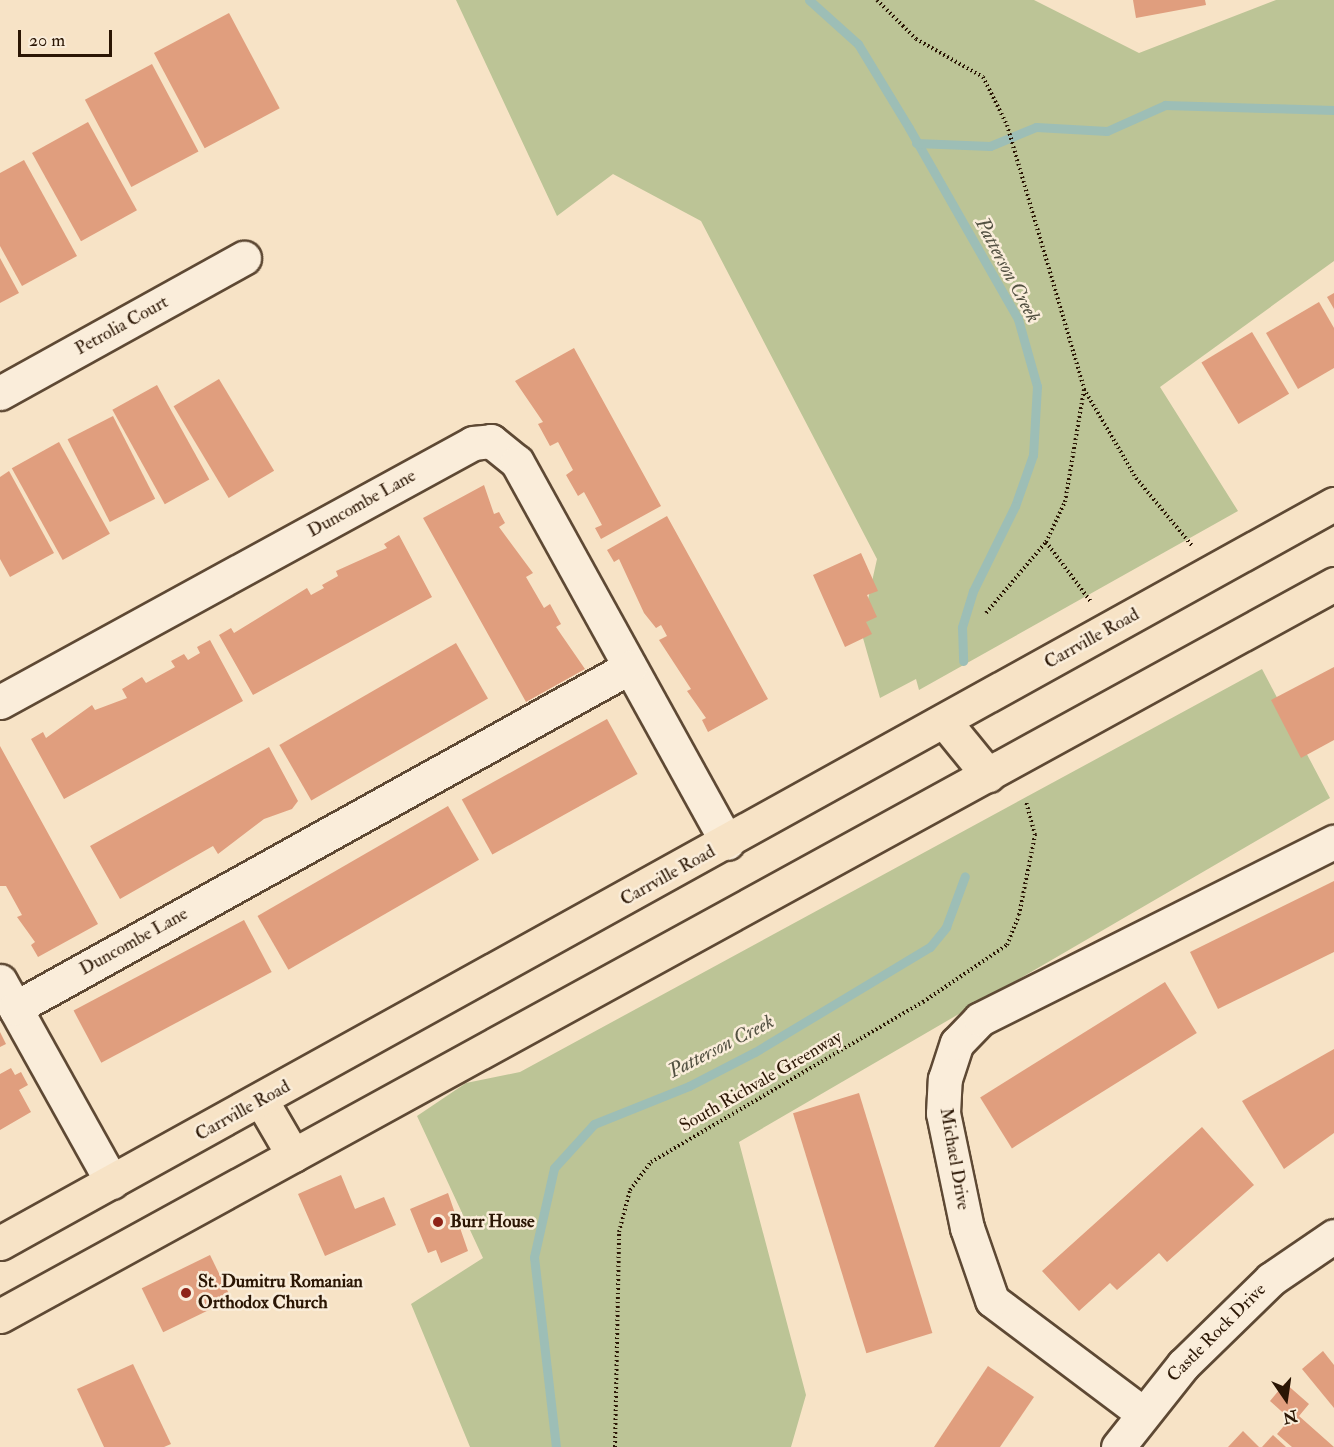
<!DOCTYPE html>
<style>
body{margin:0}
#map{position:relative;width:1334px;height:1447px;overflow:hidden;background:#f7e3c6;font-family:"IM FELL Double Pica",serif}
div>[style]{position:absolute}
.green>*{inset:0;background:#bcc496}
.stream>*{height:9px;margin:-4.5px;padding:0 4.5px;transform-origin:4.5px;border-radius:4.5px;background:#9dbeb6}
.building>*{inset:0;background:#e09e7e;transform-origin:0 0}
.path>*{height:4px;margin-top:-2px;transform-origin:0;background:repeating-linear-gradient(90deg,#2b1604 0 1.5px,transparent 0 4.5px)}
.roads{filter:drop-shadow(2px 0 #5e4934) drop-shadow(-2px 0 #5e4934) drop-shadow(0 2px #5e4934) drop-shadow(0 -2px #5e4934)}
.minor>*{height:33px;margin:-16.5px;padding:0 16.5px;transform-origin:16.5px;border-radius:16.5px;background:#faedda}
.major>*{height:33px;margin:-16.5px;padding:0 16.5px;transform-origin:16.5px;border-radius:16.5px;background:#f7e3c6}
.dots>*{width:16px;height:16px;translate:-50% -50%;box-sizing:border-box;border:3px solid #faedda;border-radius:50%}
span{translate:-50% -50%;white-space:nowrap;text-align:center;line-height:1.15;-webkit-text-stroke:5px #faedda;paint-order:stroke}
.street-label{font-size:18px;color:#2b1604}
.poi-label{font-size:18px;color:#2b1604;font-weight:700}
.left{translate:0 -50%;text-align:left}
.water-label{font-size:20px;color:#535142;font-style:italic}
.north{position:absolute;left:1256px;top:1369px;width:60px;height:60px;-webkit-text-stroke:4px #faedda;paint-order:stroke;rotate:167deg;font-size:16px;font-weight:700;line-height:24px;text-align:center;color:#2b1604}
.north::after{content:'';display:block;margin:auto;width:21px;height:27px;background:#2b1604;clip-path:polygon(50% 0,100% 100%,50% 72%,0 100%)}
.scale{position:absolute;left:18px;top:30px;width:94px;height:27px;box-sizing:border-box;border:3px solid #2b1604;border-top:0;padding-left:8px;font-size:18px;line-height:21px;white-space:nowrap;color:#2b1604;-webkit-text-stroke:4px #faedda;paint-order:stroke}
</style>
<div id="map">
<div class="green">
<div style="clip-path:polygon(456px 0,1034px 0,1139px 53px,1276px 0,1334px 0,1334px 261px,1160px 387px,1238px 511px,919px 690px,916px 679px,880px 698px,861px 631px,877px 559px,701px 221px,613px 174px,557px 216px)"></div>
<div style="clip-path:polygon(1262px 669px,1330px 798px,739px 1142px,806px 1395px,791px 1447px,470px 1447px,411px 1304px,483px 1258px,417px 1116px,466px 1083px,520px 1072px)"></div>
</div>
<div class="stream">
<div style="left:809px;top:0;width:66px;rotate:41.9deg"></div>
<div style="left:858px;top:44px;width:98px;rotate:58.7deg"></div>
<div style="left:909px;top:128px;width:220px;rotate:60.3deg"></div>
<div style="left:1018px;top:319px;width:70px;rotate:74.2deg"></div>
<div style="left:1037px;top:386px;width:69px;rotate:93.3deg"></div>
<div style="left:1033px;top:455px;width:54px;rotate:109.4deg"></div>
<div style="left:1015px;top:506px;width:95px;rotate:116.3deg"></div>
<div style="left:973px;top:591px;width:38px;rotate:107deg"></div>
<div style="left:962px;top:627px;width:34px;rotate:88deg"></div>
<div style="left:916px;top:143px;width:74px;rotate:2.3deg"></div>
<div style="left:990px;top:146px;width:50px;rotate:-22.4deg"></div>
<div style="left:1036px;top:127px;width:71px;rotate:3.2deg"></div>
<div style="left:1107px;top:131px;width:64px;rotate:-24.1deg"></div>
<div style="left:1165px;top:105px;width:169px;rotate:1.7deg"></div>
<div style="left:556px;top:1447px;width:191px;rotate:-96.6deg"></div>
<div style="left:534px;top:1257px;width:91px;rotate:-77.3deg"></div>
<div style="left:554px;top:1168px;width:59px;rotate:-47.7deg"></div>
<div style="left:594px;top:1124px;width:102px;rotate:-21.8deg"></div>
<div style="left:689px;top:1086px;width:74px;rotate:-27.3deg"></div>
<div style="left:755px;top:1052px;width:204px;rotate:-31deg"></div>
<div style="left:930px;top:947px;width:26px;rotate:-51deg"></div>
<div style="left:946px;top:927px;width:54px;rotate:-69.6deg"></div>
</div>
<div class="building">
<div style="clip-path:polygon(1133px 0,1205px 0,1206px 5px,1136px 18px)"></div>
<div style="left:229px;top:13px;width:108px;height:85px;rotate:62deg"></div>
<div style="left:152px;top:64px;width:99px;height:76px;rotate:62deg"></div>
<div style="left:88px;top:122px;width:101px;height:64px;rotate:61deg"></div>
<div style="clip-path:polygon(24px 160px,77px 256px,22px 286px,0 246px,0 173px)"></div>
<div style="clip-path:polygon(0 258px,19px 293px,0 303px)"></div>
<div style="clip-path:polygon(1334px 293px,1334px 309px,1327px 297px)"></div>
<div style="clip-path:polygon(1319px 302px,1334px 328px,1334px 368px,1298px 389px,1266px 333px)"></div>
<div style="left:1252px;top:332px;width:72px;height:59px;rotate:59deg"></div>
<div style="clip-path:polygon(574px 348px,661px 506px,601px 539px,595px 528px,602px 525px,584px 492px,578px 496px,566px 475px,573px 470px,558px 442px,550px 446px,538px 424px,543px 422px,515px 381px)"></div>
<div style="left:219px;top:379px;width:107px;height:53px;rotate:59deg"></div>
<div style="left:157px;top:385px;width:108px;height:51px;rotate:61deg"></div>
<div style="left:113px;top:416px;width:93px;height:51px;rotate:63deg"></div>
<div style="left:59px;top:442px;width:105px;height:54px;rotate:61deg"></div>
<div style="clip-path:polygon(9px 471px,54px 553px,10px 577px,0 559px,0 477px)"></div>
<div style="clip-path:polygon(484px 485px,494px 514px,499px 512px,505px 523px,499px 527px,533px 573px,526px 577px,544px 608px,550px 604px,561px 624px,556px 627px,585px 669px,526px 702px,423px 518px)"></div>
<div style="clip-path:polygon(667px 516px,768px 699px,708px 732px,702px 720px,706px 718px,687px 691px,691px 689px,659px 640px,667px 636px,661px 625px,656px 628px,644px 613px,619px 559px,614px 562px,607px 550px)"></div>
<div style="clip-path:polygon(399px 535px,432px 597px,253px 695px,219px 635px,231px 628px,234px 633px,307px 588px,311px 595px,324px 588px,322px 585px,338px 576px,336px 571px,387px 548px,384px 544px)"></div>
<div style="clip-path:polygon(861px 553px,878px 591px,867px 595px,877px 617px,866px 622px,872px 634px,845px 647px,813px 575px)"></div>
<div style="clip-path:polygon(210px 640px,243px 701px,64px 799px,31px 739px,43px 732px,46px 738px,92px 705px,95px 710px,127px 698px,122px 689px,142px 677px,146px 683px,175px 667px,171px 661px,184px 654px,188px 660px,200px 653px,197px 647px)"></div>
<div style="left:456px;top:643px;width:64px;height:204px;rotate:60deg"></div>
<div style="clip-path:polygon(1334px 667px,1334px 740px,1301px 758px,1271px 700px)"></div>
<div style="left:607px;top:719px;width:63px;height:166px;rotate:61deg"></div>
<div style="clip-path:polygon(0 746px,98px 924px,38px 957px,31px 945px,35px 942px,17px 917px,22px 915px,6px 886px,0 886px)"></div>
<div style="clip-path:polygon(269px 747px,298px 801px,292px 809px,264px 819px,218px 854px,213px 846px,120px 899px,90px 846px)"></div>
<div style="left:448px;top:806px;width:62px;height:220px;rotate:60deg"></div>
<div style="clip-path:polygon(1334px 881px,1334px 952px,1218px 1009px,1190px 952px)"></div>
<div style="left:244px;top:920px;width:59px;height:193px;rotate:62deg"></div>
<div style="left:1165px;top:982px;width:60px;height:218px;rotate:58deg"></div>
<div style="clip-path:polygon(0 1032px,6px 1044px,0 1047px)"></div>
<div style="clip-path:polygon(1334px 1049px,1334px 1133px,1284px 1169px,1242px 1101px)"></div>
<div style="clip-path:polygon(11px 1068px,15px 1075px,21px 1072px,28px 1085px,19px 1090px,31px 1112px,0 1130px,0 1074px)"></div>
<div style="left:859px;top:1093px;width:251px;height:69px;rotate:73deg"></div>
<div style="clip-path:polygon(1202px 1127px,1254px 1185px,1167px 1262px,1159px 1253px,1117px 1290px,1110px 1283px,1079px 1311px,1042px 1271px)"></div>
<div style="clip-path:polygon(341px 1175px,355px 1209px,384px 1197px,396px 1225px,325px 1256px,298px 1194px)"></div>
<div style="clip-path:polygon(448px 1193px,468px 1251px,441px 1263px,436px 1250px,428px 1253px,410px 1209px)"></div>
<div style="left:210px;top:1255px;width:49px;height:76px;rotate:64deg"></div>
<div style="clip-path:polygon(1323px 1351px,1334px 1365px,1334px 1408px,1302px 1369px)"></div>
<div style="clip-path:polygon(133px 1364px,171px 1444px,164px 1447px,104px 1447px,77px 1389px)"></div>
<div style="clip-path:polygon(988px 1366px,1034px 1397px,1000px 1447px,934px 1447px)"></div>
<div style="clip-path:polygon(1285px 1383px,1309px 1404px,1299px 1416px,1334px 1447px,1292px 1447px,1277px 1434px,1290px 1419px,1270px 1401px)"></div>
<div style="clip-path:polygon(1243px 1431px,1259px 1447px,1228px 1447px)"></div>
<div style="clip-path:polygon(1273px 1435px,1286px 1447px,1262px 1447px)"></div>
</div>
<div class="path">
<div style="left:877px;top:0;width:55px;rotate:45deg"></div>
<div style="left:916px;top:39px;width:77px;rotate:29.6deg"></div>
<div style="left:983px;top:77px;width:54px;rotate:63.4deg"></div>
<div style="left:1007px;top:125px;width:275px;rotate:73.7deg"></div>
<div style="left:1084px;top:389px;width:103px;rotate:59.7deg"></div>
<div style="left:1136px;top:478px;width:89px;rotate:50.4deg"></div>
<div style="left:1046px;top:542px;width:75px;rotate:53.1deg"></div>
<div style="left:986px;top:613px;width:93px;rotate:-49.8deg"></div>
<div style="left:1046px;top:542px;width:44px;rotate:-64.6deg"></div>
<div style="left:1065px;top:502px;width:114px;rotate:-80.4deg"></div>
<div style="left:615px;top:1447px;width:215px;rotate:-88.9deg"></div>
<div style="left:619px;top:1232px;width:43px;rotate:-75.3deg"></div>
<div style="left:630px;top:1190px;width:35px;rotate:-53deg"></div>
<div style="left:651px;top:1162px;width:316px;rotate:-30.5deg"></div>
<div style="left:923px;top:1002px;width:102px;rotate:-34.2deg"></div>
<div style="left:1007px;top:945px;width:32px;rotate:-68deg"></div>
<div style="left:1019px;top:915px;width:82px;rotate:-78.7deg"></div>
<div style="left:1035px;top:835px;width:34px;rotate:-105deg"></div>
</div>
<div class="roads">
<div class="minor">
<div style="left:0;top:393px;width:279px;rotate:-29deg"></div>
<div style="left:0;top:702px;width:539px;rotate:-28.7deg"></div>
<div style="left:473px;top:443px;width:18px;rotate:-6deg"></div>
<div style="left:491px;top:441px;width:33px;rotate:39deg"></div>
<div style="left:517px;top:462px;width:435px;rotate:61.1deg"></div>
<div style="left:0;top:981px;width:230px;rotate:60.9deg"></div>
<div style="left:15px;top:1008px;width:703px;rotate:-29.01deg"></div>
<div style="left:1141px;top:1412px;width:186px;rotate:-143.1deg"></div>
<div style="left:992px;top:1300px;width:76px;rotate:-109.1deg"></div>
<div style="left:967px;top:1228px;width:117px;rotate:-101.8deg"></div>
<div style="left:943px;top:1113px;width:34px;rotate:-87deg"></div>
<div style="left:945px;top:1079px;width:38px;rotate:-72deg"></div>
<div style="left:957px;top:1043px;width:33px;rotate:-46deg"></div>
<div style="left:980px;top:1019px;width:396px;rotate:-26.6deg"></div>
<div style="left:1118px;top:1447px;width:105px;rotate:-51.6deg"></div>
<div style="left:1183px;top:1365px;width:123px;rotate:-44.3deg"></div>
<div style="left:1271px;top:1279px;width:76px;rotate:-34.3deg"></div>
</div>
<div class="major">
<div style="left:944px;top:721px;width:70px;rotate:50.8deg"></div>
<div style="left:261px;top:1100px;width:64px;rotate:59.8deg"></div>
<div style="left:0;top:1243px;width:1525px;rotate:-28.99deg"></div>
<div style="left:0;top:1316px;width:1522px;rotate:-28.75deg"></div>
</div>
</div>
<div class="dots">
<div style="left:438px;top:1222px;background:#8f2418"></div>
<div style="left:186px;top:1293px;background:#8f2418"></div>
</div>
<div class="street-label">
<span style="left:122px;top:326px;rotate:-29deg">Petrolia Court</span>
<span style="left:362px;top:504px;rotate:-29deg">Duncombe Lane</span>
<span style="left:1092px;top:639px;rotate:-29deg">Carrville Road</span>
<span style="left:668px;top:876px;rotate:-29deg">Carrville Road</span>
<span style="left:134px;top:942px;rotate:-29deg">Duncombe Lane</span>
<span style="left:761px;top:1082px;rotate:-30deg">South Richvale Greenway</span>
<span style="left:243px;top:1111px;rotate:-29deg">Carrville Road</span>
<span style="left:954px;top:1159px;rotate:80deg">Michael Drive</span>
<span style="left:1217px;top:1333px;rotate:-45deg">Castle Rock Drive</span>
</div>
<div class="poi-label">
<span class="left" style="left:450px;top:1222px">Burr House</span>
<span class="left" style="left:198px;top:1293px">St. Dumitru Romanian<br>Orthodox Church</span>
</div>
<div class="water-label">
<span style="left:1008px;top:270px;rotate:62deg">Patterson Creek</span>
<span style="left:721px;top:1046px;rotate:-27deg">Patterson Creek</span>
</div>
<div class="north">N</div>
<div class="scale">20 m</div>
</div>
